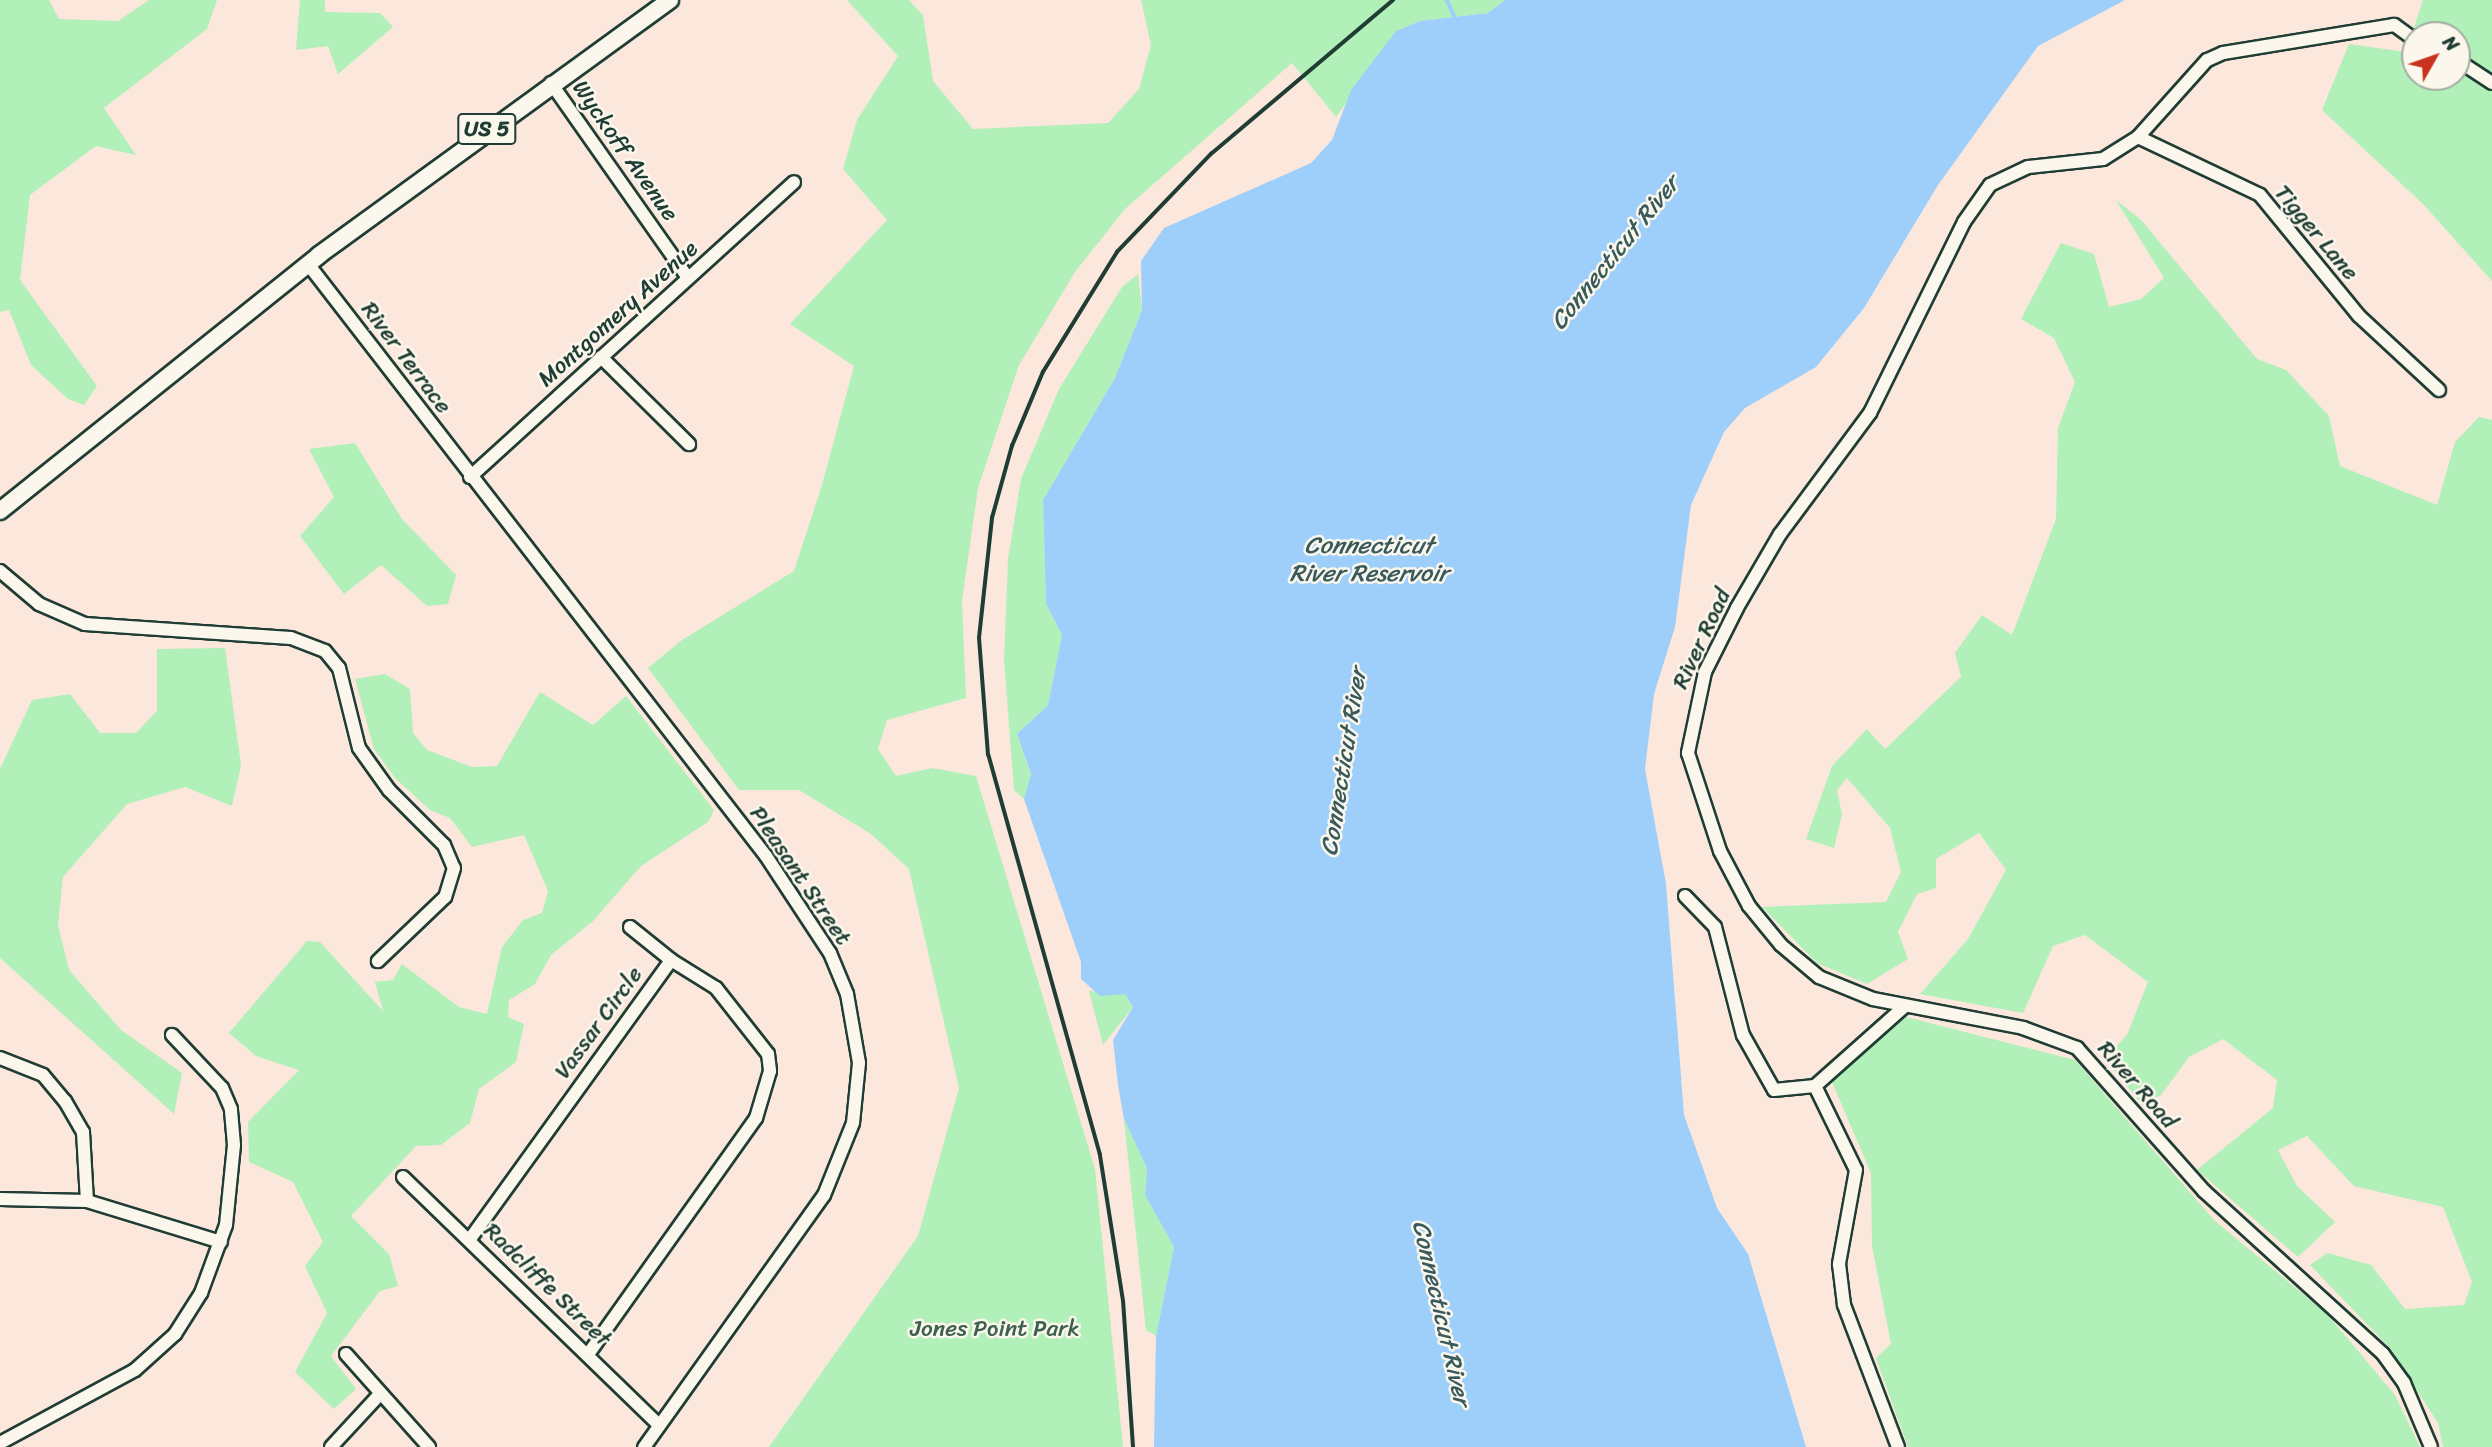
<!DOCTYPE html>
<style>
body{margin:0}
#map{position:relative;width:2492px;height:1447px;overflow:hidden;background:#fce7dd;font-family:Sriracha,sans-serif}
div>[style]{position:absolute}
.green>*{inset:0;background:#b1f0b8}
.water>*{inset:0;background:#9dcffa}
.stream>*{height:3.5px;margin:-1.75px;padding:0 1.75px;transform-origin:1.75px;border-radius:1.75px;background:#9dcffa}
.roads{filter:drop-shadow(2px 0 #1f3d34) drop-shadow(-2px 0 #1f3d34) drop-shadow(0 2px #1f3d34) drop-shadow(0 -2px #1f3d34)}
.minor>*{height:12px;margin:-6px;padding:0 6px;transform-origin:6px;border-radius:6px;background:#fbf7ec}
.major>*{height:16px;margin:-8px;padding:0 8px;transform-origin:8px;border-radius:8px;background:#fbf7ec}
.rail>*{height:3.5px;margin:-1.75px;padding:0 1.75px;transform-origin:1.75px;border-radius:1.75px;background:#1f3d34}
span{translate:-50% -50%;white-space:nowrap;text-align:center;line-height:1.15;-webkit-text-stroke:5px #fbf7ec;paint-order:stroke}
.shield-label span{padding:2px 5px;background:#fbf7ec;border:2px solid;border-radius:5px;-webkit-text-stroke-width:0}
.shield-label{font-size:21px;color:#1f3d34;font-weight:700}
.street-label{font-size:23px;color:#1f3d34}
.park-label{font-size:23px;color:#3c614e}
.water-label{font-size:24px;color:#385a5c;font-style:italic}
.north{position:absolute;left:2401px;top:21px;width:70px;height:70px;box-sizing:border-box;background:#fbf7ec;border:2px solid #a3ada2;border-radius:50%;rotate:50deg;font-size:19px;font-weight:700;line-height:28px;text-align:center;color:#1f3d34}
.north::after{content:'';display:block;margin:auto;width:24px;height:32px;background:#c8321e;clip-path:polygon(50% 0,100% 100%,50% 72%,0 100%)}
</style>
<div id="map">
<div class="green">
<div style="clip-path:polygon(0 0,49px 0,59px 19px,118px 21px,149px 0,217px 0,207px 29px,104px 108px,136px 155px,96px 146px,30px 195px,20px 280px,97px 386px,84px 405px,68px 399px,31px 365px,9px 310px,0 312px)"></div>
<div style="clip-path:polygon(300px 0,325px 0,325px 12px,380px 13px,393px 27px,338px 74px,328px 46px,296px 50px)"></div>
<div style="clip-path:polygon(847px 0,909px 0,923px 15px,933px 81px,973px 129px,1108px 123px,1139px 89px,1151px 45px,1141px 0,1505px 0,1488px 13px,1420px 21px,1396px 31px,1336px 117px,1292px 63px,1125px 209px,1075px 272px,1019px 365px,978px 488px,962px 601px,966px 698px,887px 720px,878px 749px,896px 776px,932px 768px,976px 776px,1095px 1169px,1123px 1447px,769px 1447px,918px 1236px,959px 1088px,909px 869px,871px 834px,799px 790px,739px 790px,648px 668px,682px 640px,794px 571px,822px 485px,854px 366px,790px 324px,887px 220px,843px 169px,857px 120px,898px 56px)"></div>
<div style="clip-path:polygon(evenodd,2423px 0,2492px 0,2492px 281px,2423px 204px,2322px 110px,2349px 44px,2406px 52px,2423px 0,2415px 35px,2457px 35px,2457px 77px,2415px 77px,2415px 35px)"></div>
<div style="clip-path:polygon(2116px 200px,2141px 220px,2257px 359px,2286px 370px,2329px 416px,2340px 466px,2437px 505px,2455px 442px,2479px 417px,2492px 420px,2492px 1447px,2443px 1447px,2438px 1423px,2389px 1347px,2310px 1265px,2327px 1253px,2371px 1265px,2405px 1309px,2464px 1305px,2472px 1282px,2443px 1207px,2354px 1186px,2307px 1136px,2278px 1150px,2297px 1186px,2335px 1222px,2298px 1257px,2197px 1170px,2273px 1108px,2277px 1080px,2223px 1039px,2189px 1057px,2161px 1095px,2142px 1105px,2105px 1058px,2127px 1035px,2148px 982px,2085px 935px,2053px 946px,2023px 1013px,1920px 994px,1968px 939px,2006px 870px,1979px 833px,1936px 859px,1936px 888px,1917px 894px,1898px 932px,1908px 959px,1867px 984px,1817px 963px,1762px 907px,1886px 902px,1901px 872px,1890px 828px,1847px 778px,1837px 790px,1842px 814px,1834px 848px,1806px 839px,1832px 766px,1867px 729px,1885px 749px,1961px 677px,1955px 653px,1982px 615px,2012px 635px,2056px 519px,2058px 428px,2075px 382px,2054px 338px,2021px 319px,2061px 243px,2094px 254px,2109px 307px,2141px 299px,2164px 278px)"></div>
<div style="clip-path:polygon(1138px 274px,1142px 310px,1115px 378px,1043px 500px,1046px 604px,1062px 635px,1048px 705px,1017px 734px,1031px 775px,1024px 799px,1014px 790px,1004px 660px,1008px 559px,1021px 479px,1059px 389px,1122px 287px)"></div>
<div style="clip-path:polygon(355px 443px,402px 519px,456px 575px,448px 604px,427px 606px,381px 565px,344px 594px,300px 536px,334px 497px,309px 449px)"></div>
<div style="clip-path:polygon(225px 648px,241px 765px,232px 806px,185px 787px,127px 804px,63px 877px,58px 925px,69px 970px,121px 1030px,182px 1073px,174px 1114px,0 958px,0 769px,32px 700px,70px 694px,100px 733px,136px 733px,157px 711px,157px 649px)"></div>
<div style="clip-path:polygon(385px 674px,410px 689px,413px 733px,427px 750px,472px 767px,497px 766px,540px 692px,593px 725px,626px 696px,714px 810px,708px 822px,641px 866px,593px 921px,551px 955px,535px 984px,509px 1000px,508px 1017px,524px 1024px,516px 1062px,479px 1089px,470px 1123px,441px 1145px,416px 1146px,351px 1216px,389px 1254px,398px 1286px,380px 1291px,331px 1356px,356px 1389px,334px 1409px,295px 1372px,327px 1313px,305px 1266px,323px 1242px,293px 1182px,249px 1162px,248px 1122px,299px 1070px,256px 1056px,229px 1033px,307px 941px,320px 942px,383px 1011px,375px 982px,393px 980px,402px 964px,459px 1007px,487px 1014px,502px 947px,523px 920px,542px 913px,548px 891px,524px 835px,472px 847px,450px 818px,430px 810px,395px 778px,374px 749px,355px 679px)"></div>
<div style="clip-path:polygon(1089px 991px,1125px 994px,1133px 1007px,1103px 1045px)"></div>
<div style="clip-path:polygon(1906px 1017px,2075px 1060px,2214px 1220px,2327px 1314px,2395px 1395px,2420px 1447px,1908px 1447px,1876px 1358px,1891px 1344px,1872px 1246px,1871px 1173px,1832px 1082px)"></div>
<div style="clip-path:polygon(1124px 1119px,1147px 1168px,1145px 1195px,1174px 1247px,1156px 1336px,1146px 1330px)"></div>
</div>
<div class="water">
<div style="clip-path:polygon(1505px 0,2125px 0,2038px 46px,1938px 185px,1864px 308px,1816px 367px,1745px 408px,1724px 432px,1691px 505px,1675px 627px,1654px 694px,1645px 769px,1666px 884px,1684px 1115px,1717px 1208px,1748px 1254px,1806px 1447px,1154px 1447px,1156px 1336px,1174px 1247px,1145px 1195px,1147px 1168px,1124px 1119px,1118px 1085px,1113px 1040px,1133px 1007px,1125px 994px,1100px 996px,1081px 979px,1081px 962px,1024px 799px,1031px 774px,1017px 734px,1048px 705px,1062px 635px,1046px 604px,1043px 500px,1115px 378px,1142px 310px,1141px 261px,1164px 228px,1311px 163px,1332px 140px,1351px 90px,1396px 31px,1420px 21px,1488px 13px)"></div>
</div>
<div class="stream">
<div style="left:1447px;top:0;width:19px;rotate:65deg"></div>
</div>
<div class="roads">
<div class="minor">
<div style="left:2415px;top:40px;width:26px;rotate:-144deg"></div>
<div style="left:2394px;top:25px;width:173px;rotate:170.7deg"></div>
<div style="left:2223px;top:53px;width:17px;rotate:156deg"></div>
<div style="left:2207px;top:60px;width:103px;rotate:131.9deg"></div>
<div style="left:2138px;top:137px;width:41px;rotate:147.8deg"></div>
<div style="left:2103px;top:159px;width:75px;rotate:173.9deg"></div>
<div style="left:2028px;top:167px;width:42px;rotate:154.7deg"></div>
<div style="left:1990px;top:185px;width:45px;rotate:125.1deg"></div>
<div style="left:1964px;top:222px;width:213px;rotate:116.2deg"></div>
<div style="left:1870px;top:413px;width:151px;rotate:126.6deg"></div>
<div style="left:1780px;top:534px;width:86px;rotate:120.2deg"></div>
<div style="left:1737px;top:608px;width:72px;rotate:116.6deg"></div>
<div style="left:1705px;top:672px;width:83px;rotate:101.9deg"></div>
<div style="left:1688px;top:753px;width:103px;rotate:71.9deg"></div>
<div style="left:1720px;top:851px;width:62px;rotate:62.2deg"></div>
<div style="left:1749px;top:906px;width:50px;rotate:50.6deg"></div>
<div style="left:1781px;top:945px;width:50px;rotate:40.1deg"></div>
<div style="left:1819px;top:977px;width:58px;rotate:22.2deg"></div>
<div style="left:1873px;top:999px;width:153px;rotate:10.9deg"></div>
<div style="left:2023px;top:1028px;width:58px;rotate:20.3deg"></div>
<div style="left:2077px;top:1048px;width:191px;rotate:48.4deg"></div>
<div style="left:2204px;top:1191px;width:242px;rotate:42.3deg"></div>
<div style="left:2383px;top:1354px;width:36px;rotate:54deg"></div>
<div style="left:2404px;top:1383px;width:69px;rotate:67.1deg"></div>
<div style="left:2457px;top:60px;width:42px;rotate:33.3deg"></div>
<div style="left:551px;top:83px;width:238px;rotate:54.9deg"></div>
<div style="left:2138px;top:137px;width:135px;rotate:25.4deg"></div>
<div style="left:2260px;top:195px;width:156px;rotate:50.7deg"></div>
<div style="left:2359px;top:316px;width:109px;rotate:42.8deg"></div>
<div style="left:308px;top:264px;width:748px;rotate:52.27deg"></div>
<div style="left:766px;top:856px;width:116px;rotate:56.6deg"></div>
<div style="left:830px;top:953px;width:44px;rotate:67.5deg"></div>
<div style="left:847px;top:994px;width:70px;rotate:80.1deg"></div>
<div style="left:859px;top:1063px;width:60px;rotate:95.7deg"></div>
<div style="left:853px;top:1123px;width:78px;rotate:111.9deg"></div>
<div style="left:824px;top:1195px;width:310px;rotate:125.5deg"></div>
<div style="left:601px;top:357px;width:124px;rotate:44.7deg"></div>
<div style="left:470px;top:477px;width:438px;rotate:-42.3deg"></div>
<div style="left:0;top:571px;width:51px;rotate:40.2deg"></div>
<div style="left:39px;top:604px;width:50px;rotate:23.5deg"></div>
<div style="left:85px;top:624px;width:206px;rotate:3.9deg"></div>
<div style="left:291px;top:638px;width:36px;rotate:21deg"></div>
<div style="left:325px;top:651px;width:22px;rotate:51deg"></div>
<div style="left:339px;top:668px;width:82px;rotate:76deg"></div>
<div style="left:359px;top:748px;width:52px;rotate:54.5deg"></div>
<div style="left:389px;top:790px;width:78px;rotate:45deg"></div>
<div style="left:444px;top:845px;width:25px;rotate:67deg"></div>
<div style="left:454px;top:868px;width:30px;rotate:107deg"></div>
<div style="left:445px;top:897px;width:93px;rotate:136.3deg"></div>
<div style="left:1685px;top:896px;width:43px;rotate:45.9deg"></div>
<div style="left:1715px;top:927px;width:112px;rotate:75.5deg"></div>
<div style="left:1743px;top:1035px;width:63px;rotate:60.6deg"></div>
<div style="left:1774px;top:1090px;width:41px;rotate:-5.6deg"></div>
<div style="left:1815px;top:1086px;width:120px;rotate:-41.6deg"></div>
<div style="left:630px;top:927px;width:53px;rotate:38.8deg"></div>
<div style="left:0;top:1058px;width:46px;rotate:21.6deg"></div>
<div style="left:43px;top:1075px;width:34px;rotate:50deg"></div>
<div style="left:65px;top:1101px;width:36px;rotate:60deg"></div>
<div style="left:83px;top:1132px;width:69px;rotate:86.7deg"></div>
<div style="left:1815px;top:1086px;width:93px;rotate:64deg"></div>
<div style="left:1856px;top:1170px;width:96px;rotate:100.3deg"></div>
<div style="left:1839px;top:1264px;width:41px;rotate:83deg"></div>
<div style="left:1844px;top:1305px;width:152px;rotate:69.2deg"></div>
<div style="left:403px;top:1177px;width:356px;rotate:44.1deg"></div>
<div style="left:0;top:1199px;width:87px;rotate:1.3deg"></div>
<div style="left:87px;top:1201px;width:140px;rotate:17deg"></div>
<div style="left:470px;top:1239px;width:344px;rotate:-54.2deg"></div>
<div style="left:671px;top:960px;width:53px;rotate:31.9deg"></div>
<div style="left:716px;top:988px;width:84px;rotate:51.8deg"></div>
<div style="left:768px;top:1054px;width:17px;rotate:83deg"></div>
<div style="left:770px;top:1071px;width:49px;rotate:106.6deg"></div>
<div style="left:756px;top:1118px;width:290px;rotate:125.4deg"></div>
<div style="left:346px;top:1354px;width:125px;rotate:48.3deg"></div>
<div style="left:0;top:1443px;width:153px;rotate:-28.4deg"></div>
<div style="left:135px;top:1370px;width:54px;rotate:-42deg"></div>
<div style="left:175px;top:1334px;width:49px;rotate:-57.6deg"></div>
<div style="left:201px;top:1293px;width:72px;rotate:-69.8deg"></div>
<div style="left:226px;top:1225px;width:80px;rotate:-84.3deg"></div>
<div style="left:234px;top:1145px;width:36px;rotate:-95deg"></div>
<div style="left:231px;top:1109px;width:23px;rotate:-113deg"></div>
<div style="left:222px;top:1088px;width:73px;rotate:-133.3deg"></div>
<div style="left:331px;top:1447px;width:72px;rotate:-47.2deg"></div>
</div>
<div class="major">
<div style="left:0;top:511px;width:409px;rotate:-38.7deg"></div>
<div style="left:319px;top:255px;width:434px;rotate:-36deg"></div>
</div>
</div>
<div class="rail">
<div style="left:1133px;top:1447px;width:146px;rotate:-93.9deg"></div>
<div style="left:1123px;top:1301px;width:148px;rotate:-99deg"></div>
<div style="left:1100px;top:1155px;width:415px;rotate:-105.6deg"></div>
<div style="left:988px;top:755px;width:117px;rotate:-94.4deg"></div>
<div style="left:979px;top:638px;width:121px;rotate:-83.8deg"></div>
<div style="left:992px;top:518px;width:75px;rotate:-74.5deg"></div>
<div style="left:1012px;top:446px;width:80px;rotate:-67.3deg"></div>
<div style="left:1043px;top:372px;width:141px;rotate:-58.3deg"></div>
<div style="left:1117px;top:252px;width:136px;rotate:-46.2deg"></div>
<div style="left:1211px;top:154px;width:238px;rotate:-40.2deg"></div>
</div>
<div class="shield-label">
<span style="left:487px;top:129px">US 5</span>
</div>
<div class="street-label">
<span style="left:625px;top:151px;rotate:55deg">Wyckoff Avenue</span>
<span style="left:2316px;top:233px;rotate:50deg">Tigger Lane</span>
<span style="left:618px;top:314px;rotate:-42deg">Montgomery Avenue</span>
<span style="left:406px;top:358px;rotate:53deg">River Terrace</span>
<span style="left:1702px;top:639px;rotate:-65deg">River Road</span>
<span style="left:800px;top:876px;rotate:56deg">Pleasant Street</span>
<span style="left:599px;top:1023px;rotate:-54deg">Vassar Circle</span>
<span style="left:2137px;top:1085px;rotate:49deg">River Road</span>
<span style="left:547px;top:1285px;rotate:44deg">Radcliffe Street</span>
</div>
<div class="park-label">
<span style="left:995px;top:1329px">Jones Point Park</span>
</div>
<div class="water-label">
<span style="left:1615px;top:253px;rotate:-51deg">Connecticut River</span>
<span style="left:1369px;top:560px">Connecticut<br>River Reservoir</span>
<span style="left:1344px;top:762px;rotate:-81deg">Connecticut River</span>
<span style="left:1441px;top:1313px;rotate:77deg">Connecticut River</span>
</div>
<div class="north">N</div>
</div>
